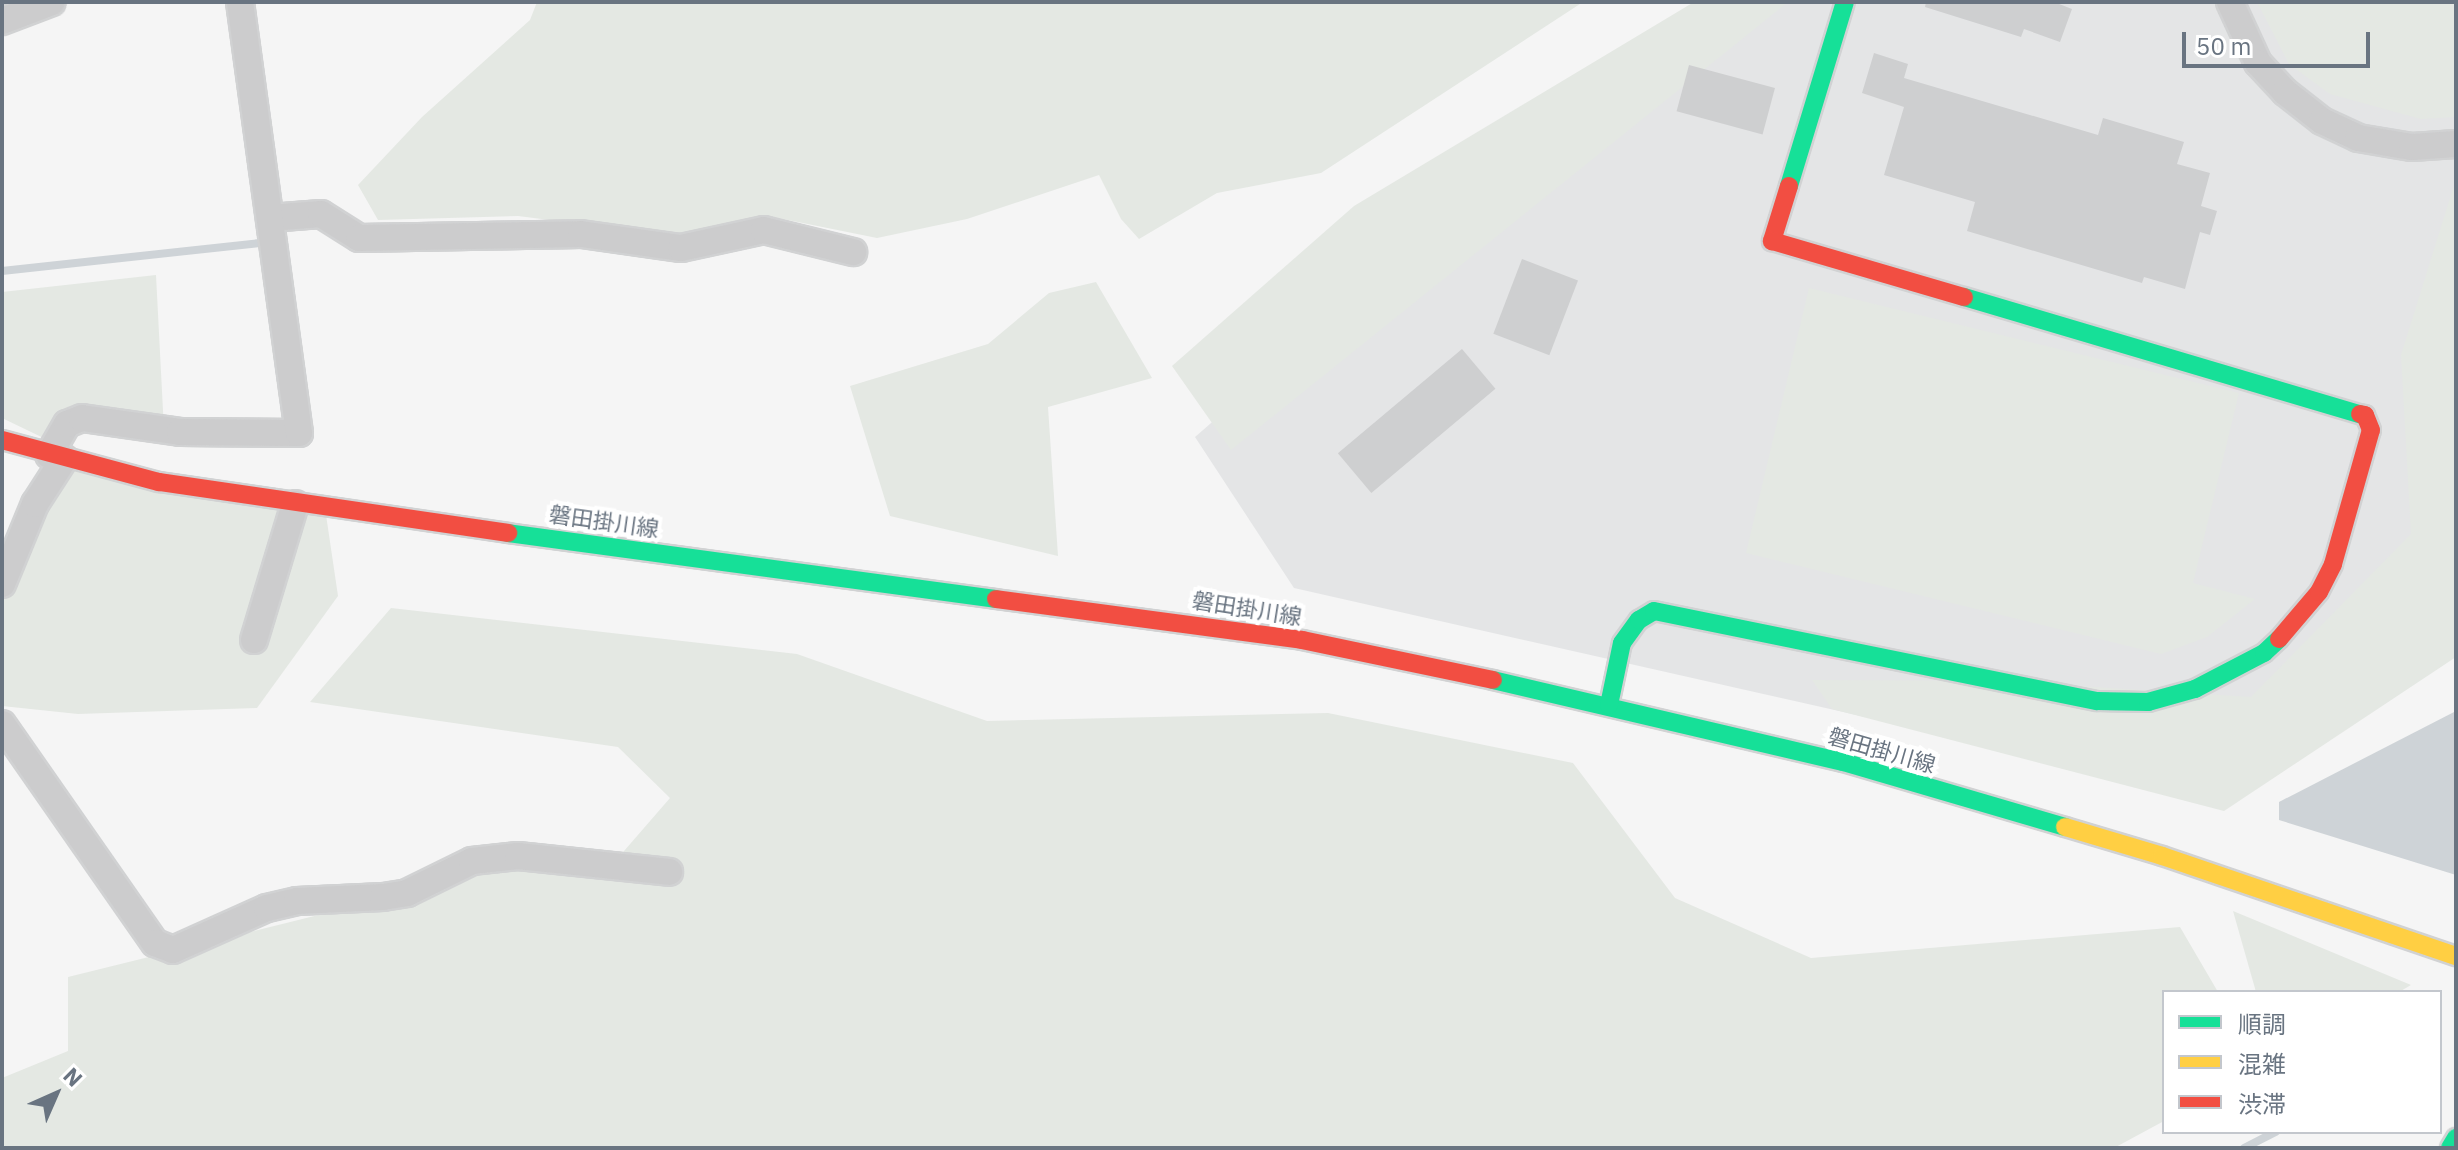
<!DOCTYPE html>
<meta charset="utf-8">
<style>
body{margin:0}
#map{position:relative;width:2458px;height:1150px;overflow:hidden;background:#f5f5f5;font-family:"IBM Plex Sans","Noto Sans JP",sans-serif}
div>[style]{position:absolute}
.built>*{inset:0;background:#e4e5e6}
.green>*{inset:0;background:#e4e8e3}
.water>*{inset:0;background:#ced3d7}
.stream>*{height:8px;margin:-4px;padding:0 4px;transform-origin:4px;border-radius:4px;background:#ced3d7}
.building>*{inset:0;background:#cecfd0;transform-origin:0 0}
.roads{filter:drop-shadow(2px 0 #d1d2d3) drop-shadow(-2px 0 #d1d2d3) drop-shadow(0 2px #d1d2d3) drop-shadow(0 -2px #d1d2d3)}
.street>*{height:26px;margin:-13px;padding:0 13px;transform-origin:13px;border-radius:13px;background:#cccccd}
.fast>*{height:18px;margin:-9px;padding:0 9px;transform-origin:9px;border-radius:9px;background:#16e098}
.slow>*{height:18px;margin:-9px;padding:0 9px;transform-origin:9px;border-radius:9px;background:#ffcf43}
.jam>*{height:18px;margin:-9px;padding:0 9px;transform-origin:9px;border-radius:9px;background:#f24e42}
span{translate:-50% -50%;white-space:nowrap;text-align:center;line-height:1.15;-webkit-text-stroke:8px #fff;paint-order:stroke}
.street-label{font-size:22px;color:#697481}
.frame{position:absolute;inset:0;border:4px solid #697481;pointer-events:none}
.legend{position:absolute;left:2162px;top:990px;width:280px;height:144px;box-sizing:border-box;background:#fff;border:2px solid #c3c7cd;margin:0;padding:10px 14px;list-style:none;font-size:24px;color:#697481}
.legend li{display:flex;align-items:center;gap:16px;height:40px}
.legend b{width:40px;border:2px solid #c3c7cd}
.north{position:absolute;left:16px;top:1054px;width:80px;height:80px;-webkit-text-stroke:6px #fff;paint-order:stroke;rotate:45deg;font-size:22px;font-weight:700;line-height:32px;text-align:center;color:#697481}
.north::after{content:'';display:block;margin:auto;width:28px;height:36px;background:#697481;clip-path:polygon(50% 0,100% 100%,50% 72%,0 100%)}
.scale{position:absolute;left:2182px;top:32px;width:188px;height:36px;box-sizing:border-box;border:4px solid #697481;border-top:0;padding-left:10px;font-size:24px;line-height:28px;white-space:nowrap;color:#697481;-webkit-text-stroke:6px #fff;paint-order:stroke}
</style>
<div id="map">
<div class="built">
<div style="clip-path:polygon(1695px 2px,2445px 2px,2456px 13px,2456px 577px,2140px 779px,1294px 588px,1195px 437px)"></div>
</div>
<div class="green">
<div style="clip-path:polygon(537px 2px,1583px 2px,1321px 173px,1217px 193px,1139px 239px,1121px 219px,1099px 175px,967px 219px,877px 238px,773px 217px,676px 236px,518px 216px,378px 220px,358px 185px,422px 117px,530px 20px)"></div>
<div style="clip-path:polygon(1694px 2px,1788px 2px,1231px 450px,1172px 366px,1354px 206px)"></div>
<div style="clip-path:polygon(2257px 2px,2456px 2px,2456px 117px,2421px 119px,2330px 94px,2289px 64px)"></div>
<div style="clip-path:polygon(2456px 179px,2456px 657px,2224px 811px,1832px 709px,1812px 680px,2000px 681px,2251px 697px,2411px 534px,2401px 355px)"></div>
<div style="clip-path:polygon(156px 275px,164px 430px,82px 418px,56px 444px,2px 418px,2px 292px)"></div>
<div style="clip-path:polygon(1096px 282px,1152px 378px,1048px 407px,1058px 556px,890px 516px,850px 386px,988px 344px,1049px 293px)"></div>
<div style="clip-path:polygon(1809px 288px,2239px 393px,2193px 583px,2255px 599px,2207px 637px,2161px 654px,1746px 553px)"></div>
<div style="clip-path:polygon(64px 459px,325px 508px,338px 596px,257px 708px,78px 714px,2px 706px,2px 586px)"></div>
<div style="clip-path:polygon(391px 608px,797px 654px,987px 721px,1328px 713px,1573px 763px,1675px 898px,1811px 958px,2180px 927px,2218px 992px,2164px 992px,2164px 1121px,2114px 1148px,2px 1148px,2px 1078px,68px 1051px,68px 977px,407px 893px,518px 847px,611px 866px,670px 798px,618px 747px,310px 702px)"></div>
<div style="clip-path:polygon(2233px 911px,2411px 985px,2399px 992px,2256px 992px)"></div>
</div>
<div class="water">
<div style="clip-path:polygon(2456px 711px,2456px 875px,2279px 820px,2279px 802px)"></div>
</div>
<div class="stream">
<div style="left:2px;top:271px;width:259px;rotate:-6.2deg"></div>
<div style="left:2244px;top:1148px;width:36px;rotate:-27deg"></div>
</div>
<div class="building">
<div style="clip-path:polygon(1926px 2px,2054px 2px,2072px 9px,2060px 42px,2024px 29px,2021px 37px,1925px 7px)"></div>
<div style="clip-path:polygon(1874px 53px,1908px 64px,1904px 78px,2098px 135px,2103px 118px,2184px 142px,2177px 164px,2210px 173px,2201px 206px,2217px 211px,2210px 235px,2200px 232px,2185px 289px,2144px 277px,2142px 283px,1967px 231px,1975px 202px,1884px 175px,1904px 107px,1862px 93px)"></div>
<div style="left:1689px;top:65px;width:89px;height:48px;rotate:15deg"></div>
<div style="left:1522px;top:259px;width:60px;height:80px;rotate:21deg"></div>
<div style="left:1462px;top:349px;width:52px;height:162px;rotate:50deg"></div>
</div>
<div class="roads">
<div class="street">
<div style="left:2230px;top:2px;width:67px;rotate:65.3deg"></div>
<div style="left:2258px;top:63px;width:40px;rotate:47deg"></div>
<div style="left:2285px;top:92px;width:47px;rotate:38.1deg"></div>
<div style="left:2322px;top:121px;width:40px;rotate:25deg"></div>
<div style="left:2358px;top:138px;width:55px;rotate:9.5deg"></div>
<div style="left:2412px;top:147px;width:44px;rotate:-3.9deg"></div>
<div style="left:2px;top:21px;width:53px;rotate:-20.8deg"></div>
<div style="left:270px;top:218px;width:51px;rotate:-4.5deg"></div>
<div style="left:321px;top:214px;width:45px;rotate:32.3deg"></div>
<div style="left:359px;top:238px;width:222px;rotate:-1deg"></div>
<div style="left:581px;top:234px;width:101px;rotate:8deg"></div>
<div style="left:681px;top:248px;width:85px;rotate:-12.2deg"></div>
<div style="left:764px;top:230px;width:92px;rotate:13.9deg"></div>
<div style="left:49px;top:455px;width:36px;rotate:-60deg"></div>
<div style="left:67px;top:424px;width:16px;rotate:-22deg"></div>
<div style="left:82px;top:418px;width:99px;rotate:8.1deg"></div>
<div style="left:180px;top:432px;width:119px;rotate:0.5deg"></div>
<div style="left:299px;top:433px;width:435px;rotate:-97.8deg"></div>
<div style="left:2px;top:584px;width:87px;rotate:-67.6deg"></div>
<div style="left:35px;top:504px;width:54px;rotate:-57.2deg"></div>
<div style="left:254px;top:640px;width:142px;rotate:-73.2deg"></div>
<div style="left:2px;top:724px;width:267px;rotate:55.1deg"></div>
<div style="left:155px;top:943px;width:19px;rotate:21deg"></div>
<div style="left:173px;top:950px;width:103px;rotate:-24.1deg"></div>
<div style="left:267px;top:908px;width:31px;rotate:-13deg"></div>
<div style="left:297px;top:901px;width:86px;rotate:-2.7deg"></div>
<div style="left:383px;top:897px;width:24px;rotate:-9deg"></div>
<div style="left:407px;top:893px;width:72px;rotate:-26.2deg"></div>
<div style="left:472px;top:861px;width:46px;rotate:-6.2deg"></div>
<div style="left:518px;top:856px;width:152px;rotate:6deg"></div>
</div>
<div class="fast">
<div style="left:1789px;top:186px;width:192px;rotate:-73.1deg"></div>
<div style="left:1964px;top:297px;width:413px;rotate:16.5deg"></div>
<div style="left:508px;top:533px;width:492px;rotate:7.7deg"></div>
<div style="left:1493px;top:680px;width:359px;rotate:13.2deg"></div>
<div style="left:1843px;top:762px;width:231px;rotate:16.3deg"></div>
<div style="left:1609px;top:705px;width:63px;rotate:-78.2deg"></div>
<div style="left:1622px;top:643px;width:29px;rotate:-54deg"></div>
<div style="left:1639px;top:620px;width:17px;rotate:-31deg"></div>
<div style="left:1654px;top:611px;width:452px;rotate:11.5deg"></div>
<div style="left:2097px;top:701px;width:51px;rotate:1.1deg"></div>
<div style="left:2148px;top:702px;width:49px;rotate:-15.5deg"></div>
<div style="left:2195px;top:689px;width:78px;rotate:-27.6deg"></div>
<div style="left:2264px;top:653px;width:21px;rotate:-43deg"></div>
<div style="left:2450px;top:1148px;width:12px;rotate:-59deg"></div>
</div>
<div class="slow">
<div style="left:2065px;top:827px;width:101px;rotate:16.6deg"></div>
<div style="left:2162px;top:856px;width:311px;rotate:18.8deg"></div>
</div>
<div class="jam">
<div style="left:1789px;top:186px;width:58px;rotate:107.2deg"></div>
<div style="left:1772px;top:241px;width:200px;rotate:16.3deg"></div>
<div style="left:2px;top:440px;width:163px;rotate:15deg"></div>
<div style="left:159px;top:482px;width:353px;rotate:8.3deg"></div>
<div style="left:996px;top:599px;width:309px;rotate:7.6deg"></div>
<div style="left:1302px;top:640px;width:195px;rotate:11.8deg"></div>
<div style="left:2279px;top:639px;width:62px;rotate:-49.6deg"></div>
<div style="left:2319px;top:592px;width:31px;rotate:-63deg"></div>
<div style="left:2333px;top:564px;width:139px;rotate:-74.2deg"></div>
<div style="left:2371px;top:430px;width:16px;rotate:-112deg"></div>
<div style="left:2365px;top:415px;width:5px;rotate:-169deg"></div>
</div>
</div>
<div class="street-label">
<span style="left:604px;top:521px;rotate:8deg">磐田掛川線</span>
<span style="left:1247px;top:608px;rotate:9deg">磐田掛川線</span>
<span style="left:1882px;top:750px;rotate:16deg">磐田掛川線</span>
</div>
<div class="frame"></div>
<ul class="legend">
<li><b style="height:10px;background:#16e098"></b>順調</li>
<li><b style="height:10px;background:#ffcf43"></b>混雑</li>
<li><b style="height:10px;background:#f24e42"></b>渋滞</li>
</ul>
<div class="north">N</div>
<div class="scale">50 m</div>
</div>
